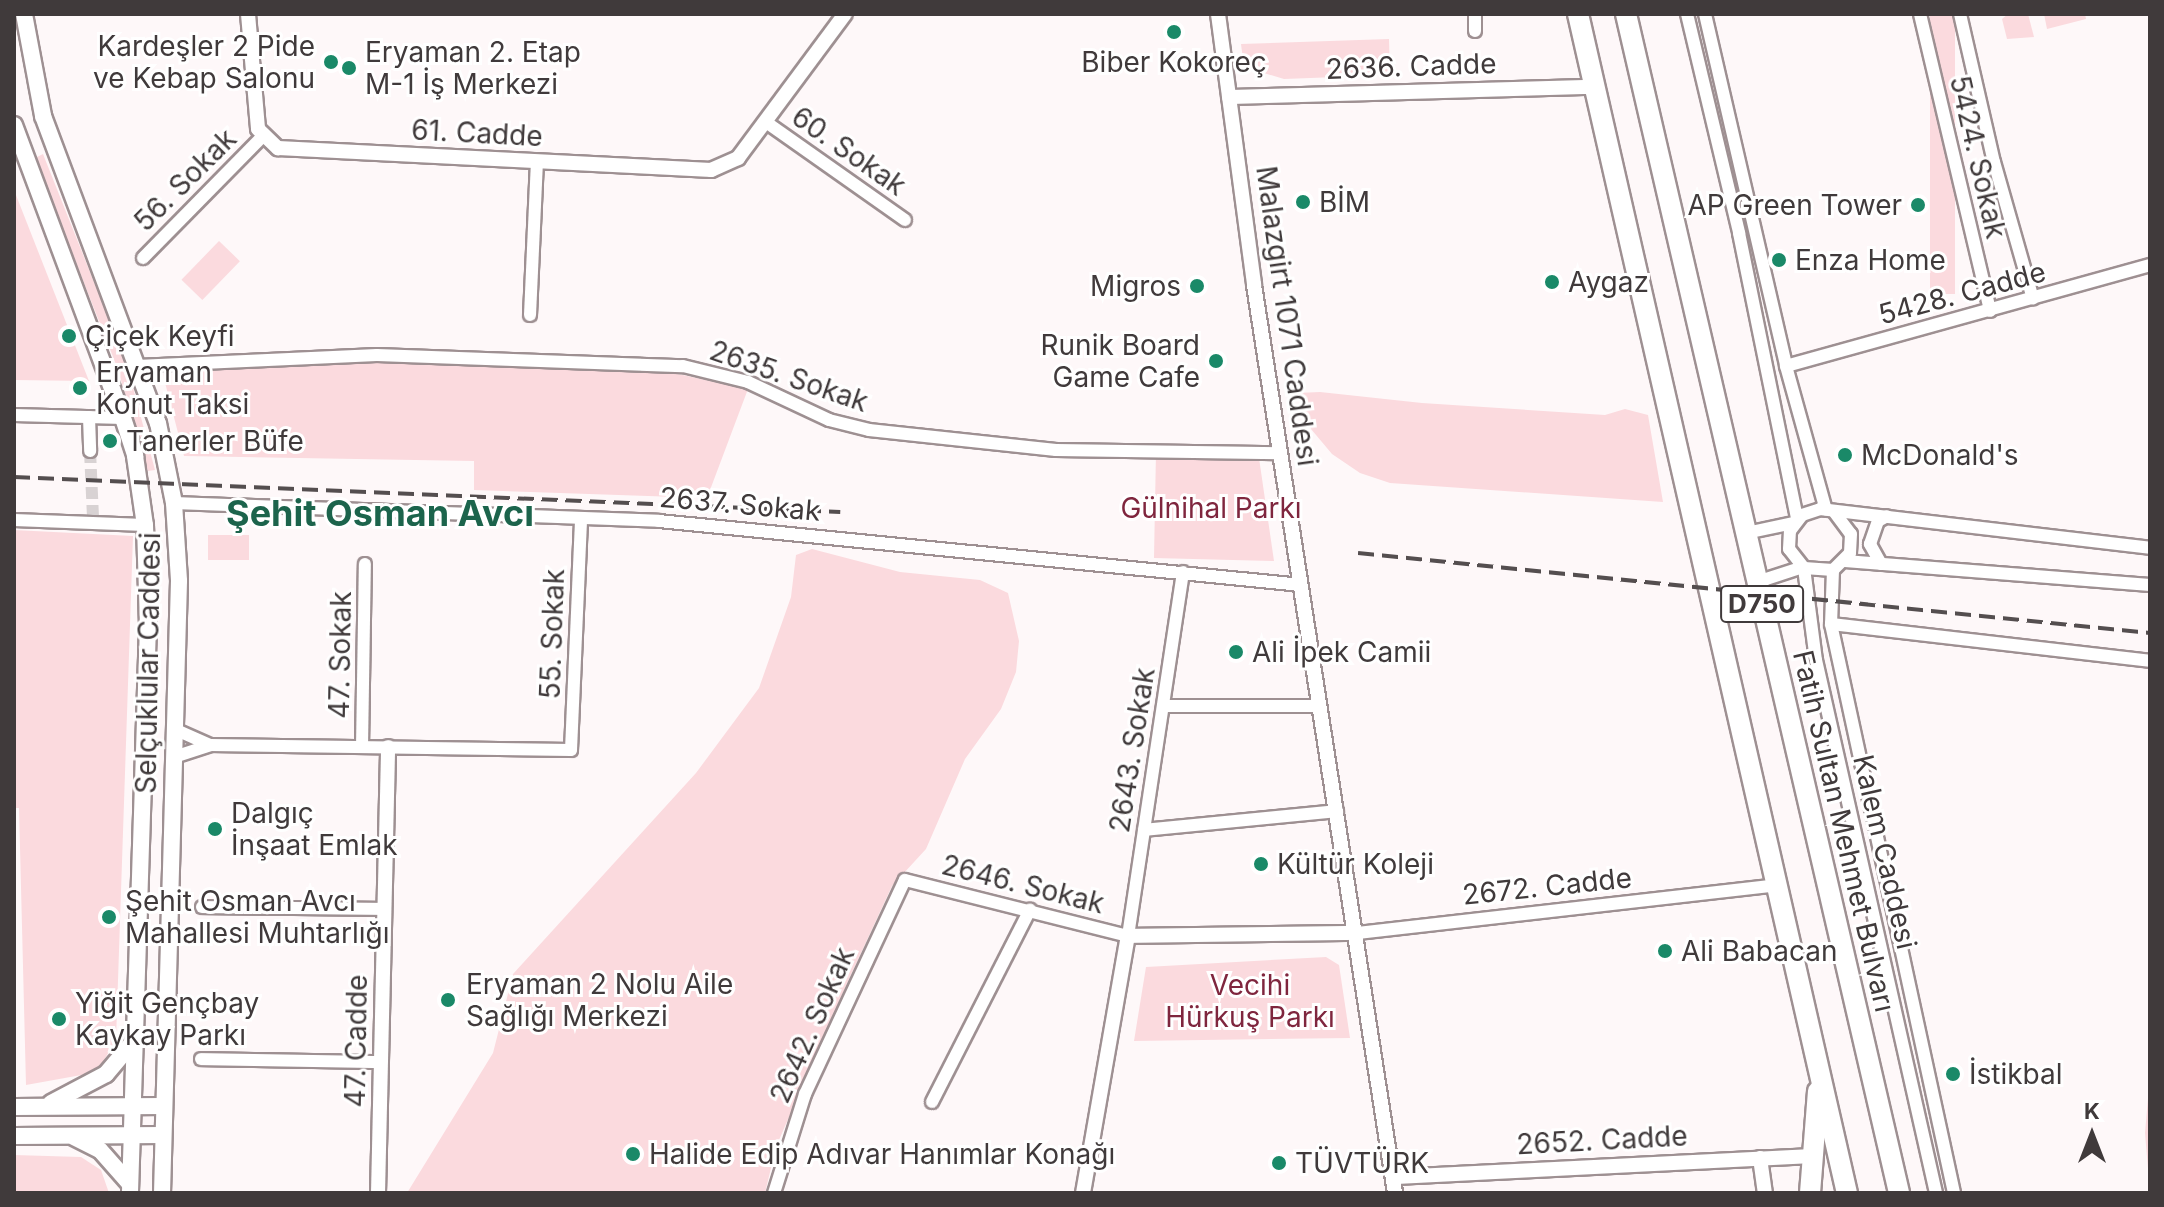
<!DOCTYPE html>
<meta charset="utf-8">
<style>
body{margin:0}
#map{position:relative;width:2164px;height:1207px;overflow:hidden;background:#fef8f9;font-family:Inter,sans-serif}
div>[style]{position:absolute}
.green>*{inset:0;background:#fbdade;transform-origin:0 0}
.minor-tunnel>*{height:12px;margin-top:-6px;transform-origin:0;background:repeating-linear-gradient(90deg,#d8d2d3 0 12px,transparent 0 18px)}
.roads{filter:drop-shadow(2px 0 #9e9092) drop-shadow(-2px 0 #9e9092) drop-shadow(0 2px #9e9092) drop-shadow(0 -2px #9e9092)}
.minor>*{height:12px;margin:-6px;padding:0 6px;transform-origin:6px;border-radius:6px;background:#fff}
.tertiary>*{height:14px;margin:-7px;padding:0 7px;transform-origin:7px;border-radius:7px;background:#fff}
.secondary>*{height:16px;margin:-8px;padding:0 8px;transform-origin:8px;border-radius:8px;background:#fff}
.trunk>*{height:20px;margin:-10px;padding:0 10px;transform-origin:10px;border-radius:10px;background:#fff}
.rail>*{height:4px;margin-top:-2px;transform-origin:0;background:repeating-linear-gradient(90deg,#544e4f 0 16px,transparent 0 24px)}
.dots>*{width:22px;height:22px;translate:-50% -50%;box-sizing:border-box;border:4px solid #fff;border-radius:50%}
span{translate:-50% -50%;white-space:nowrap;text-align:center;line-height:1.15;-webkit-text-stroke:6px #fff;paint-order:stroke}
.shield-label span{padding:2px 6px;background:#fff;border:2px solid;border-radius:6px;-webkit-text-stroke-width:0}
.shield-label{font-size:26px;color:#403a3b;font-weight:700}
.poi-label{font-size:28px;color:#403a3b}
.right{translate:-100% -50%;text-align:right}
.left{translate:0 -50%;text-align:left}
.street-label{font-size:28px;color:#403a3b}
.park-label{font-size:28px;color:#7f263e}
.district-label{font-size:36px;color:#1c644c;font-weight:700}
.frame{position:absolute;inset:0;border:16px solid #403a3b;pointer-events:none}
.north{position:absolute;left:2052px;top:1095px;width:80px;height:80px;-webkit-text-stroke:6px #fff;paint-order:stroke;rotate:0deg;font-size:22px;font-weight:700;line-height:32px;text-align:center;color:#403a3b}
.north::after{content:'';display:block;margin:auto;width:28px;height:36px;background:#403a3b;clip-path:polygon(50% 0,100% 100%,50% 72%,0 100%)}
</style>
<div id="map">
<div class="green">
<div style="left:1930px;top:14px;width:25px;height:280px"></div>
<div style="clip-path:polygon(2008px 14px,2028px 14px,2034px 37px,2007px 39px,2002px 19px)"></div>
<div style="clip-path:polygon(2044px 14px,2085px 14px,2086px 19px,2047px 29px)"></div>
<div style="clip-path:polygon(1389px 39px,1390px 75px,1284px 79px,1244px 67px,1241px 44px)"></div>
<div style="clip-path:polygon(43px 154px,127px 365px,155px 470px,148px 471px,117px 367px,35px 158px)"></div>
<div style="clip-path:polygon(14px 190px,89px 381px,14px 380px)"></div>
<div style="left:219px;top:241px;width:29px;height:54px;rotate:44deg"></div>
<div style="clip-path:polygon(369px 362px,664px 371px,748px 389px,707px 498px,474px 490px,474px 461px,184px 456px,162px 371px)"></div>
<div style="clip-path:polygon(1320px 392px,1422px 403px,1605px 415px,1625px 409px,1648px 415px,1663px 502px,1390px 483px,1360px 473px,1332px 454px,1311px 429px,1297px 393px)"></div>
<div style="clip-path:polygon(1156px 452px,1259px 458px,1274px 561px,1154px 558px)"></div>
<div style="clip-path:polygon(14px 530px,133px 536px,116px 1040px,101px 1065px,87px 1074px,26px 1085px,19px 808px,14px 808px)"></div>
<div style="left:208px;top:535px;width:41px;height:25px"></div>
<div style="clip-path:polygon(812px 549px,900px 572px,980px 580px,1008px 593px,1019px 641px,1016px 672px,1001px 709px,965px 759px,926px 849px,892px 886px,848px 981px,776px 1147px,765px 1193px,407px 1193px,493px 1053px,513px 974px,696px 773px,759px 688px,791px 597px,796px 555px)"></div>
<div style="clip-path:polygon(1326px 957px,1339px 965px,1350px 1038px,1134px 1041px,1146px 967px)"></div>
<div style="clip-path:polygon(2150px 1075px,2150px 1193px,2145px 1133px)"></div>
<div style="clip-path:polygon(14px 1155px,81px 1157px,101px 1170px,109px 1193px,14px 1193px)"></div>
</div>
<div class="minor-tunnel">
<div style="left:90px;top:451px;width:65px;rotate:87.4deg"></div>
</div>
<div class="roads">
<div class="minor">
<div style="left:1475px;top:14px;width:17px;rotate:90deg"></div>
<div style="left:1687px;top:14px;width:225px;rotate:76.6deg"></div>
<div style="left:1739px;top:233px;width:292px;rotate:78.5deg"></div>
<div style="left:1705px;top:14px;width:361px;rotate:77deg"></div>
<div style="left:1786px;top:366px;width:149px;rotate:74.5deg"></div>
<div style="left:1920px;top:14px;width:305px;rotate:76.7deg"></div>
<div style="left:1960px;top:14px;width:152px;rotate:77.1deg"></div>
<div style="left:1994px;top:162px;width:142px;rotate:74.1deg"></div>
<div style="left:766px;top:122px;width:170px;rotate:35.2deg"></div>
<div style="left:143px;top:258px;width:170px;rotate:-45.5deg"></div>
<div style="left:530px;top:315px;width:153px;rotate:-87.4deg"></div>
<div style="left:137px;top:366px;width:240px;rotate:-2.6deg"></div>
<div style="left:377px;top:355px;width:306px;rotate:2.1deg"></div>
<div style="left:683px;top:366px;width:67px;rotate:13.8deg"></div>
<div style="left:748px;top:382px;width:89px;rotate:25.1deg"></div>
<div style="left:829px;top:420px;width:41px;rotate:14deg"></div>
<div style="left:869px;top:430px;width:188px;rotate:6.1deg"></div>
<div style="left:1056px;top:450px;width:224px;rotate:0.8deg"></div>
<div style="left:1786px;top:366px;width:378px;rotate:-15.5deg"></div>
<div style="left:14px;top:415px;width:109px;rotate:1.6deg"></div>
<div style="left:89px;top:417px;width:34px;rotate:88deg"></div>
<div style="left:174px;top:503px;width:485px;rotate:2.1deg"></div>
<div style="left:659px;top:521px;width:645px;rotate:5.69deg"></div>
<div style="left:1835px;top:513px;width:26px;rotate:53deg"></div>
<div style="left:1851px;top:534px;width:19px;rotate:93deg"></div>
<div style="left:1850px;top:553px;width:24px;rotate:135deg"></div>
<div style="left:1833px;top:570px;width:29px;rotate:-176deg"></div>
<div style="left:1804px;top:568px;width:24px;rotate:-128deg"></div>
<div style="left:1789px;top:549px;width:18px;rotate:-87deg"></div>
<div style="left:1790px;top:531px;width:20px;rotate:-53deg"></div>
<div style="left:1802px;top:515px;width:19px;rotate:-18deg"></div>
<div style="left:1820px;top:509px;width:332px;rotate:6.7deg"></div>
<div style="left:14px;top:520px;width:131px;rotate:2.2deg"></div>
<div style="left:1746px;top:533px;width:49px;rotate:-11.8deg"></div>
<div style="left:1845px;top:561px;width:306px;rotate:4.5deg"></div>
<div style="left:1881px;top:564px;width:23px;rotate:-119deg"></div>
<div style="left:1870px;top:544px;width:24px;rotate:-71deg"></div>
<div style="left:1878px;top:521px;width:10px;rotate:-29deg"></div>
<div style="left:1804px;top:568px;width:93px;rotate:82.6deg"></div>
<div style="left:1816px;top:660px;width:546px;rotate:77.31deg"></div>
<div style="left:1833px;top:570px;width:54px;rotate:92.1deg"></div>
<div style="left:1831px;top:624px;width:582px;rotate:77.8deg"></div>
<div style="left:1757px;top:582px;width:48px;rotate:-18.1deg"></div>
<div style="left:1831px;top:624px;width:321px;rotate:6.6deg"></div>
<div style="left:1163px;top:706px;width:157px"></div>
<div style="left:210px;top:745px;width:361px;rotate:0.8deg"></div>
<div style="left:571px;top:750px;width:231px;rotate:-87.5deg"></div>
<div style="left:362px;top:747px;width:183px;rotate:-89.1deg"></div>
<div style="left:174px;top:757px;width:38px;rotate:-18deg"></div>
<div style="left:210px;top:745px;width:39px;rotate:-156deg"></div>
<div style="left:1144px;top:830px;width:194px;rotate:-5.6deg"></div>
<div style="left:202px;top:907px;width:183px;rotate:0.6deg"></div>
<div style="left:1357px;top:933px;width:425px;rotate:-6.5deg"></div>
<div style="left:201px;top:1059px;width:180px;rotate:1deg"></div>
<div style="left:932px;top:1102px;width:216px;rotate:-63deg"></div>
<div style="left:774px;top:1193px;width:104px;rotate:-72.6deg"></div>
<div style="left:805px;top:1094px;width:236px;rotate:-65deg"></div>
<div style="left:905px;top:880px;width:230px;rotate:14.1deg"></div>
<div style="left:1128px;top:936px;width:368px;rotate:-81.4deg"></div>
</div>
<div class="tertiary">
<div style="left:248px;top:14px;width:115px;rotate:85deg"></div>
<div style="left:258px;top:129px;width:28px;rotate:44deg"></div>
<div style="left:278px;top:148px;width:434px;rotate:2.9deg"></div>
<div style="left:711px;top:170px;width:30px;rotate:-24deg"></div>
<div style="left:738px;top:158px;width:179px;rotate:-53.4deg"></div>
<div style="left:1218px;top:14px;width:273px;rotate:82.4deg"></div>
<div style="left:1254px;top:285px;width:919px;rotate:81.17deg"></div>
<div style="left:1229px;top:97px;width:366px;rotate:-1.6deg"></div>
<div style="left:1760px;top:1158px;width:35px;rotate:82deg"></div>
<div style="left:1396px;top:1177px;width:417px;rotate:-2.9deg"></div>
<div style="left:378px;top:1193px;width:446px;rotate:-88.7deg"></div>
<div style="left:1083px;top:1193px;width:261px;rotate:-80.1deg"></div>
<div style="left:1128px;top:936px;width:229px;rotate:-0.8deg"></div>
</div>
<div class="secondary">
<div style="left:24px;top:14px;width:104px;rotate:79.4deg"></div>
<div style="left:43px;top:116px;width:328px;rotate:69.5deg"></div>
<div style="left:158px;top:423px;width:82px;rotate:78.7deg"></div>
<div style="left:174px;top:503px;width:78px;rotate:86.3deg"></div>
<div style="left:179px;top:581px;width:612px;rotate:91.59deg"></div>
<div style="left:14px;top:125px;width:313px;rotate:69.6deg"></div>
<div style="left:123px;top:418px;width:40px;rotate:72deg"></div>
<div style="left:135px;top:456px;width:70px;rotate:81.8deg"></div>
<div style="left:145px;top:525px;width:100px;rotate:88.3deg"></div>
<div style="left:148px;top:625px;width:568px;rotate:91.82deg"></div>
<div style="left:51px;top:1103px;width:62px;rotate:-27.8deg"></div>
<div style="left:106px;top:1074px;width:42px;rotate:-49.8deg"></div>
<div style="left:14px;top:1107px;width:150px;rotate:-0.4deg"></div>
<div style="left:14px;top:1136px;width:149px;rotate:-0.4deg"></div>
<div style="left:74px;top:1137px;width:29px;rotate:27deg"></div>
<div style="left:100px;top:1150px;width:45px;rotate:48.6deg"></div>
</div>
<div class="trunk">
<div style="left:1578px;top:14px;width:1209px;rotate:77.15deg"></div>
<div style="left:1626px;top:14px;width:1210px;rotate:76.96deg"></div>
<div style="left:1810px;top:1193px;width:102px;rotate:-85.5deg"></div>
</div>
</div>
<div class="rail">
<div style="left:14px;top:477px;width:827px;rotate:2.43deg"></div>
<div style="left:1358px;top:553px;width:796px;rotate:5.77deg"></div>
</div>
<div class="dots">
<div style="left:1174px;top:32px;background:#1a8968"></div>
<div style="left:331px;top:62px;background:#1a8968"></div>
<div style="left:349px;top:68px;background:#1a8968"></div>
<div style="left:1303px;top:202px;background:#1a8968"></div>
<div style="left:1918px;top:205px;background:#1a8968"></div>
<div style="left:1779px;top:260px;background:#1a8968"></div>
<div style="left:1552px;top:282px;background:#1a8968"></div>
<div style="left:1197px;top:286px;background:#1a8968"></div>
<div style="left:69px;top:336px;background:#1a8968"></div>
<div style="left:1216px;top:361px;background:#1a8968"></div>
<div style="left:80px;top:388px;background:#1a8968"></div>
<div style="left:110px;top:441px;background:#1a8968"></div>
<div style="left:1845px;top:455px;background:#1a8968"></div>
<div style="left:1236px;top:652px;background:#1a8968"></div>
<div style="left:215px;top:829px;background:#1a8968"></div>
<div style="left:1261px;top:864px;background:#1a8968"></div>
<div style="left:109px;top:917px;background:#1a8968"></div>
<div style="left:1665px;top:951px;background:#1a8968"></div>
<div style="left:448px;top:1000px;background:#1a8968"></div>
<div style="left:59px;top:1019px;background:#1a8968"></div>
<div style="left:1953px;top:1074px;background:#1a8968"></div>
<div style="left:633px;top:1154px;background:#1a8968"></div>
<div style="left:1279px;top:1163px;background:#1a8968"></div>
</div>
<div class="shield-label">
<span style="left:1762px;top:604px">D750</span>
</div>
<div class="poi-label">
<span class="right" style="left:315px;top:62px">Kardeşler 2 Pide<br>ve Kebap Salonu</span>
<span class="left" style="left:365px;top:68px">Eryaman 2. Etap<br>M-1 İş Merkezi</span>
<span style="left:1174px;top:62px">Biber Kokoreç</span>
<span class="left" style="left:1319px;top:202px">BİM</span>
<span class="right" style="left:1902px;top:205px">AP Green Tower</span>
<span class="left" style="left:1795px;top:260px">Enza Home</span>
<span class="left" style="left:1568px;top:282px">Aygaz</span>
<span class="right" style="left:1181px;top:286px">Migros</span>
<span class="left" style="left:85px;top:336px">Çiçek Keyfi</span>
<span class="right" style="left:1200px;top:361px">Runik Board<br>Game Cafe</span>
<span class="left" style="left:96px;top:388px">Eryaman<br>Konut Taksi</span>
<span class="left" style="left:126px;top:441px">Tanerler Büfe</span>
<span class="left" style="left:1861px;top:455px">McDonald's</span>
<span class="left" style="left:1252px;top:652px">Ali İpek Camii</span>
<span class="left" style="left:231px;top:829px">Dalgıç<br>İnşaat Emlak</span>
<span class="left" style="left:1277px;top:864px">Kültür Koleji</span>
<span class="left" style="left:125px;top:917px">Şehit Osman Avcı<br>Mahallesi Muhtarlığı</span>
<span class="left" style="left:1681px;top:951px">Ali Babacan</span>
<span class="left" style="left:466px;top:1000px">Eryaman 2 Nolu Aile<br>Sağlığı Merkezi</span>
<span class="left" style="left:75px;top:1019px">Yiğit Gençbay<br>Kaykay Parkı</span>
<span class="left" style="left:1969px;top:1074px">İstikbal</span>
<span class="left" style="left:649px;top:1154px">Halide Edip Adıvar Hanımlar Konağı</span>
<span class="left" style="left:1295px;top:1163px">TÜVTÜRK</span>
</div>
<div class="street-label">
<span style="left:1411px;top:66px;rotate:-2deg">2636. Cadde</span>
<span style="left:477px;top:133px;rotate:3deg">61. Cadde</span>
<span style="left:849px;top:151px;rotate:35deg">60. Sokak</span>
<span style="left:1978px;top:157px;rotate:77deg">5424. Sokak</span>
<span style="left:185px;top:180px;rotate:-45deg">56. Sokak</span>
<span style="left:1962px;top:293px;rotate:-15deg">5428. Cadde</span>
<span style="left:1287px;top:316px;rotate:82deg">Malazgirt 1071 Caddesi</span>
<span style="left:789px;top:376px;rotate:19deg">2635. Sokak</span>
<span style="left:740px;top:504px;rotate:5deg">2637. Sokak</span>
<span style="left:552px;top:634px;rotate:-88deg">55. Sokak</span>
<span style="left:340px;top:655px;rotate:-89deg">47. Sokak</span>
<span style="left:148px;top:663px;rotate:-89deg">Selçuklular Caddesi</span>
<span style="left:1132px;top:750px;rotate:-81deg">2643. Sokak</span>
<span style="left:1844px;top:831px;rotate:77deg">Fatih Sultan Mehmet Bulvarı</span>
<span style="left:1885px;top:852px;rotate:77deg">Kalem Caddesi</span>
<span style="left:1023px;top:884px;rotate:14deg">2646. Sokak</span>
<span style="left:1547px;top:886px;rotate:-6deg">2672. Cadde</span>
<span style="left:812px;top:1025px;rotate:-66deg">2642. Sokak</span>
<span style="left:356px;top:1041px;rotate:-89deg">47. Cadde</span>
<span style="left:1602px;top:1140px;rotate:-3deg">2652. Cadde</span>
</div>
<div class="park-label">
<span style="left:1211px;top:508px">Gülnihal Parkı</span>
<span style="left:1250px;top:1001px">Vecihi<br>Hürkuş Parkı</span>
</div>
<div class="district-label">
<span style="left:380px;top:514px">Şehit Osman Avcı</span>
</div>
<div class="frame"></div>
<div class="north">K</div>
</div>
